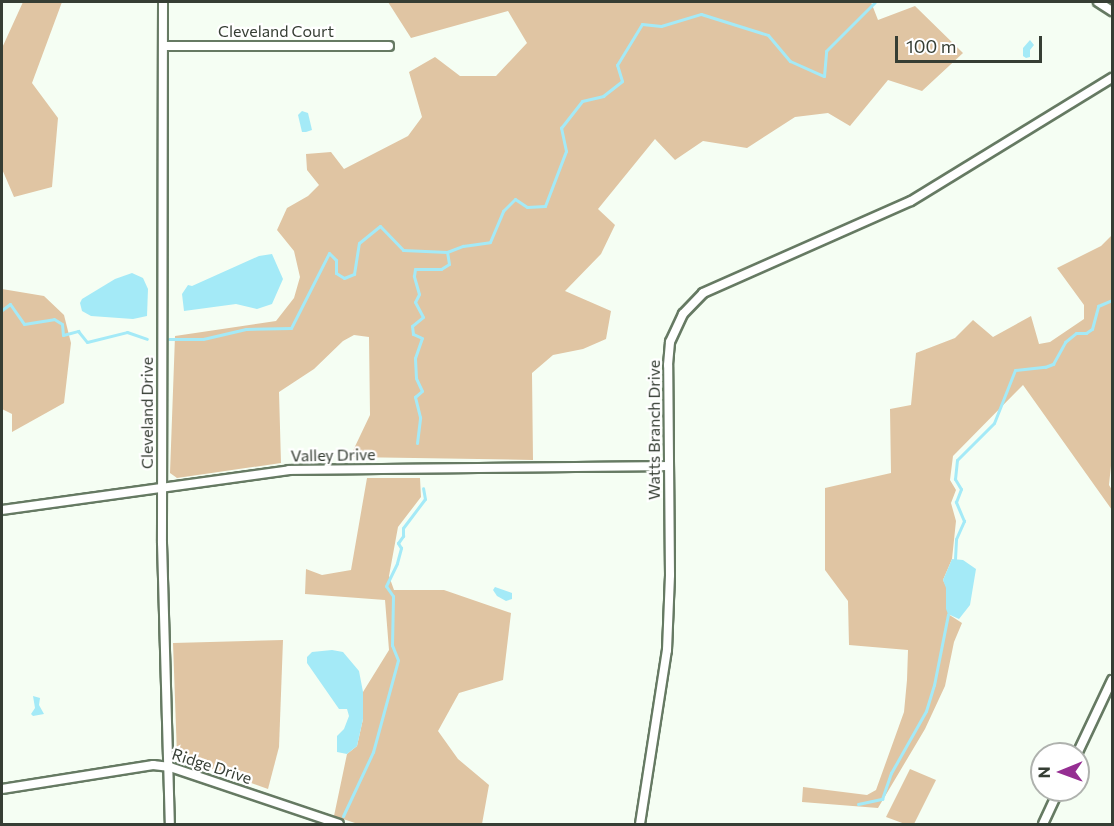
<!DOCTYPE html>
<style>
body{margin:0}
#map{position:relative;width:1114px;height:826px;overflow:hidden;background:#f5fef3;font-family:Commissioner,sans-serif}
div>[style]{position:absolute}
.green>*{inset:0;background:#e0c5a3}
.water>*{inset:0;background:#a4eaf7}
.stream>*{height:3px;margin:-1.5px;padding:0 1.5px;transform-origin:1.5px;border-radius:1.5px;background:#a4eaf7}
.roads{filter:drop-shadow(2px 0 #667a63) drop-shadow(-2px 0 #667a63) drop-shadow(0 2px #667a63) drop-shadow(0 -2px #667a63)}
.minor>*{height:8px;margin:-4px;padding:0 4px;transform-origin:4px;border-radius:4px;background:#fff}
span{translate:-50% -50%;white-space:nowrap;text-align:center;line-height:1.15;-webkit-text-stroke:4.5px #fff;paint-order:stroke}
.street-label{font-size:16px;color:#363e34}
.frame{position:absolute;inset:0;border:3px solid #363e34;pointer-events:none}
.north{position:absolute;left:1030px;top:742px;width:60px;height:60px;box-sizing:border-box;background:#fff;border:2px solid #afb2ae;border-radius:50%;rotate:269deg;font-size:16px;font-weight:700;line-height:24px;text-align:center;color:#363e34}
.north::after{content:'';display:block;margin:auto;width:21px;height:27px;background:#952e92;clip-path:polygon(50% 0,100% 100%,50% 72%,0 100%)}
.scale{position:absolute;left:895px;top:36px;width:147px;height:27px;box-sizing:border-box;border:3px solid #363e34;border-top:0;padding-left:8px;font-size:18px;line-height:21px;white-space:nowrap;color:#363e34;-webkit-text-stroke:4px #fff;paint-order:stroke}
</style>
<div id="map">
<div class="green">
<div style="clip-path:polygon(23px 2px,62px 2px,32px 83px,58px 118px,52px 187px,14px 197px,2px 169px,2px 48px)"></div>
<div style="clip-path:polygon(388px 2px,871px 2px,878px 20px,915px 6px,963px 53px,922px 91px,888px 80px,850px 126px,828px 113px,795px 117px,747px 148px,703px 141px,675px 160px,655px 139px,598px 209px,615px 225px,601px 254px,565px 291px,611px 311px,606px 339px,583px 349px,553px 355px,532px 373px,533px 460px,350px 457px,370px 415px,369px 337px,354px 335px,343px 341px,314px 369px,279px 392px,281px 463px,177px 478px,170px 473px,175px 336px,276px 321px,294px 298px,300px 277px,294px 251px,277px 230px,287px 208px,308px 196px,319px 185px,307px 170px,306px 154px,331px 152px,344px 169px,408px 136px,422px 117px,409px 72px,435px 57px,460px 76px,496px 76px,527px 43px,508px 11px,411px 38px)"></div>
<div style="clip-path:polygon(1112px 235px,1112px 456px,1109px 485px,1112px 490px,1112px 510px,1023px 385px,953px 456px,950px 480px,956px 490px,951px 503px,956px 521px,952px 559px,943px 580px,947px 588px,948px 614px,962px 623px,954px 642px,945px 686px,925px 729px,878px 808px,802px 802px,803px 787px,867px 795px,876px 790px,904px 712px,907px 680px,908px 650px,849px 645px,848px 601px,825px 570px,825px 488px,891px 473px,890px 409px,911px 405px,916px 353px,955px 338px,973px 320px,993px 337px,1031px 316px,1039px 344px,1050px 342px,1084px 319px,1084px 305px,1057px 268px,1101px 246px)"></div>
<div style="clip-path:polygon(2px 289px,44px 296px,64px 315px,71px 343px,64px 403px,12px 432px,12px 414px,2px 409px)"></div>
<div style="clip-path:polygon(367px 478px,420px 478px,421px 497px,398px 527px,389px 576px,394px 590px,444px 590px,511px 613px,503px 680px,459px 693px,438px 731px,458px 759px,489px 785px,482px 824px,358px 824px,334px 816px,347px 754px,357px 746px,363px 719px,363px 692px,389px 650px,385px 600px,305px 594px,306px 569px,322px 575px,351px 570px)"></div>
<div style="clip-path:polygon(283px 640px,279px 747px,268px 789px,177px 756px,173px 643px)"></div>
<div style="clip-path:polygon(910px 769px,936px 780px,914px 824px,905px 824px,886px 817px)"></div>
</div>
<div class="water">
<div style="clip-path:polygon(1030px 40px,1034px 45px,1030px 50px,1030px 57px,1026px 58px,1023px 56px,1023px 48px)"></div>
<div style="clip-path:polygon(302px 111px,308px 113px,312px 130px,306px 132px,302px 132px,298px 115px)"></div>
<div style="clip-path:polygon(272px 254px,283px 279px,272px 304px,257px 309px,236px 304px,184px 311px,182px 294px,188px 285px,192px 286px,259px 256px)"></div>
<div style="clip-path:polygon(132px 273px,143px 278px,148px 289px,147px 316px,133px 319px,91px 316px,82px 311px,80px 303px,82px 299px,115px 279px)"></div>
<div style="clip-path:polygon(952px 559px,963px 560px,976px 569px,970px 605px,959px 619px,948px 614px,946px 609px,946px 588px,943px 580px)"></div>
<div style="clip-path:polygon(495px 587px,512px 593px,512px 599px,506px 601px,497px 596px,493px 590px)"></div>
<div style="clip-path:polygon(332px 650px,343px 652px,359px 671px,363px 692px,363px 719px,357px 746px,347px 754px,337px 752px,337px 736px,344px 729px,349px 716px,347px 709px,339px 709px,307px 663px,307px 657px,312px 652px)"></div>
<div style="clip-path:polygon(33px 696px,40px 698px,39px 705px,44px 714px,33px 716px,31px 714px,35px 708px)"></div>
</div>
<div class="stream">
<div style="left:2px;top:310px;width:10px;rotate:-37deg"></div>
<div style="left:10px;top:304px;width:24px;rotate:55deg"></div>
<div style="left:24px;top:324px;width:30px;rotate:-9deg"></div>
<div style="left:54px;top:319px;width:9px;rotate:32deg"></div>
<div style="left:62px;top:324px;width:11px;rotate:85deg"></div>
<div style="left:63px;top:335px;width:16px;rotate:-15deg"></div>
<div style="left:78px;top:331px;width:14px;rotate:51deg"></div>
<div style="left:87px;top:342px;width:41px;rotate:-14deg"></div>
<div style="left:127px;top:332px;width:21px;rotate:19deg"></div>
<div style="left:169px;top:339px;width:34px"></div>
<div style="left:203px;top:339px;width:44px;rotate:-13.1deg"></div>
<div style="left:246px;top:329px;width:45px;rotate:-1.3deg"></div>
<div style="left:291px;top:328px;width:84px;rotate:-63.1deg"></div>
<div style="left:329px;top:253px;width:10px;rotate:45deg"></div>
<div style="left:336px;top:260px;width:13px;rotate:90deg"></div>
<div style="left:336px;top:273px;width:9px;rotate:32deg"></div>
<div style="left:344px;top:278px;width:11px;rotate:-22deg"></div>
<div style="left:354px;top:274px;width:31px;rotate:-81deg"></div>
<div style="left:359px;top:243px;width:27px;rotate:-39deg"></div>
<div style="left:380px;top:226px;width:33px;rotate:46deg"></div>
<div style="left:403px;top:250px;width:44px;rotate:2.6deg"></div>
<div style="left:447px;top:252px;width:17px;rotate:-21deg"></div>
<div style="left:463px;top:246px;width:27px;rotate:-8deg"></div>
<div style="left:490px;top:242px;width:34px;rotate:-67deg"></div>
<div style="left:503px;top:211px;width:17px;rotate:-45deg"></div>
<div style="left:515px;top:199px;width:14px;rotate:34deg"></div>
<div style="left:527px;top:207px;width:18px;rotate:-3deg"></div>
<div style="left:545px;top:206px;width:59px;rotate:-69.1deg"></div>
<div style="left:566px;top:151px;width:24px;rotate:-102deg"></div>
<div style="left:561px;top:128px;width:34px;rotate:-52deg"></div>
<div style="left:582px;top:101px;width:22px;rotate:-13deg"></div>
<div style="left:603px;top:96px;width:24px;rotate:-38deg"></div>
<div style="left:622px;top:81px;width:17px;rotate:-107deg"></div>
<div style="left:617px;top:65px;width:48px;rotate:-58.6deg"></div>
<div style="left:642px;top:24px;width:19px;rotate:6deg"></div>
<div style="left:661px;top:26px;width:42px;rotate:-16.7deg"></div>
<div style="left:701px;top:14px;width:70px;rotate:17.4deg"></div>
<div style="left:768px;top:35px;width:34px;rotate:50deg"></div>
<div style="left:790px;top:61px;width:37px;rotate:24deg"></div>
<div style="left:824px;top:76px;width:25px;rotate:-85deg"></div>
<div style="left:826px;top:51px;width:69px;rotate:-45deg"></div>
<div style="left:417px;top:443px;width:26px;rotate:-83deg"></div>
<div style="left:420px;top:417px;width:21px;rotate:-104deg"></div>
<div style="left:415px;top:397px;width:9px;rotate:-41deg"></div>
<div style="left:422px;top:391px;width:14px;rotate:-115deg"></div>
<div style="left:416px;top:378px;width:20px;rotate:-93deg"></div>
<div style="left:415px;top:358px;width:21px;rotate:-71deg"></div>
<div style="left:422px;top:338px;width:10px;rotate:-156deg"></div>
<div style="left:413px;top:334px;width:8px;rotate:-97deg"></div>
<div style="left:412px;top:326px;width:14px;rotate:-39deg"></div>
<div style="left:423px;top:317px;width:17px;rotate:-118deg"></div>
<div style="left:415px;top:302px;width:9px;rotate:-63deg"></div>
<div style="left:419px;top:294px;width:19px;rotate:-106deg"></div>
<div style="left:414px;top:276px;width:7px;rotate:-82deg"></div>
<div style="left:415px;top:269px;width:26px"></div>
<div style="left:441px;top:269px;width:9px;rotate:-32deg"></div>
<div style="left:449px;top:264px;width:12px;rotate:-99deg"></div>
<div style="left:955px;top:559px;width:20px;rotate:-87deg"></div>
<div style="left:956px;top:539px;width:20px;rotate:-66deg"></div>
<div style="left:964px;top:521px;width:21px;rotate:-113deg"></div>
<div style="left:956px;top:502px;width:14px;rotate:-69deg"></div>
<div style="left:961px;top:489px;width:12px;rotate:-121deg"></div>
<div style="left:955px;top:479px;width:19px;rotate:-84deg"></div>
<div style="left:957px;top:460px;width:52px;rotate:-45deg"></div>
<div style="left:994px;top:423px;width:57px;rotate:-68.4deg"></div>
<div style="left:1015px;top:370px;width:30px;rotate:-6deg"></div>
<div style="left:1045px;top:367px;width:9px;rotate:-21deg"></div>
<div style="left:1053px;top:364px;width:25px;rotate:-61deg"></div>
<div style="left:1065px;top:342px;width:14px;rotate:-39deg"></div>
<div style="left:1076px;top:333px;width:10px"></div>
<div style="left:1086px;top:333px;width:7px;rotate:-34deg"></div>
<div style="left:1092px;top:329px;width:24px;rotate:-75deg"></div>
<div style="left:1098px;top:306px;width:15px;rotate:-23deg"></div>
<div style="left:858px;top:804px;width:25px;rotate:-12deg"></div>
<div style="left:882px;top:799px;width:28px;rotate:-71deg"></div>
<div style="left:891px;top:773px;width:71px;rotate:-60.6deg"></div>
<div style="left:926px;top:711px;width:27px;rotate:-73deg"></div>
<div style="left:934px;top:685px;width:72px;rotate:-78.8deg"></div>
<div style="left:343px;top:816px;width:71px;rotate:-64.9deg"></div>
<div style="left:373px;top:752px;width:95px;rotate:-74.8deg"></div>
<div style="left:398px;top:660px;width:16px;rotate:-112deg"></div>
<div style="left:392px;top:645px;width:49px;rotate:-88.8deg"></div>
<div style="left:393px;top:596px;width:12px;rotate:-125deg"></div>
<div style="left:386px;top:586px;width:25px;rotate:-64deg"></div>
<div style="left:397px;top:563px;width:16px;rotate:-75deg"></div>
<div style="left:401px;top:548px;width:6px;rotate:-121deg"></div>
<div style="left:398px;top:543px;width:9px;rotate:-54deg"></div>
<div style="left:403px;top:536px;width:8px;rotate:-90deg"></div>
<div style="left:403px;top:528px;width:36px;rotate:-53deg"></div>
<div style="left:425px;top:499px;width:11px;rotate:-100deg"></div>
</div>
<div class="roads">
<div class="minor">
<div style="left:163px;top:2px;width:541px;rotate:90.11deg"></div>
<div style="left:162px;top:543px;width:281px;rotate:88.4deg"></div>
<div style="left:1098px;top:2px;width:17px;rotate:33deg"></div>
<div style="left:163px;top:46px;width:226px"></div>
<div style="left:2px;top:510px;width:290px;rotate:-7.9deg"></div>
<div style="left:289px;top:470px;width:379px;rotate:-0.6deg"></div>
<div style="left:1077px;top:754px;width:82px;rotate:-64.7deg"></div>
<div style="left:2px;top:789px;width:153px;rotate:-9deg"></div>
<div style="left:153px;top:765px;width:17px;rotate:7deg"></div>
<div style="left:170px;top:767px;width:178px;rotate:18.6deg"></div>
<div style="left:640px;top:824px;width:176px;rotate:-81.2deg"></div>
<div style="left:667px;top:650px;width:75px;rotate:-87.7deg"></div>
<div style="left:670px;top:575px;width:210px;rotate:-90.5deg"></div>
<div style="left:668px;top:365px;width:23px;rotate:-85deg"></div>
<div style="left:670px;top:342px;width:31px;rotate:-65deg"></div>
<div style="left:683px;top:314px;width:29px;rotate:-46deg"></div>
<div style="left:703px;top:293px;width:227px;rotate:-23.9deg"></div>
<div style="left:911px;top:201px;width:236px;rotate:-31.5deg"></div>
<div style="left:1043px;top:824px;width:38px;rotate:-65deg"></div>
</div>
</div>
<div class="street-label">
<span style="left:276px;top:31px">Cleveland Court</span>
<span style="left:147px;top:413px;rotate:-90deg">Cleveland Drive</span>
<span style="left:654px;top:430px;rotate:-90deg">Watts Branch Drive</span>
<span style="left:333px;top:455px;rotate:-1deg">Valley Drive</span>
<span style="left:212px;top:766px;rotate:18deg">Ridge Drive</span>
</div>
<div class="frame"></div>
<div class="north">N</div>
<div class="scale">100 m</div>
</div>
